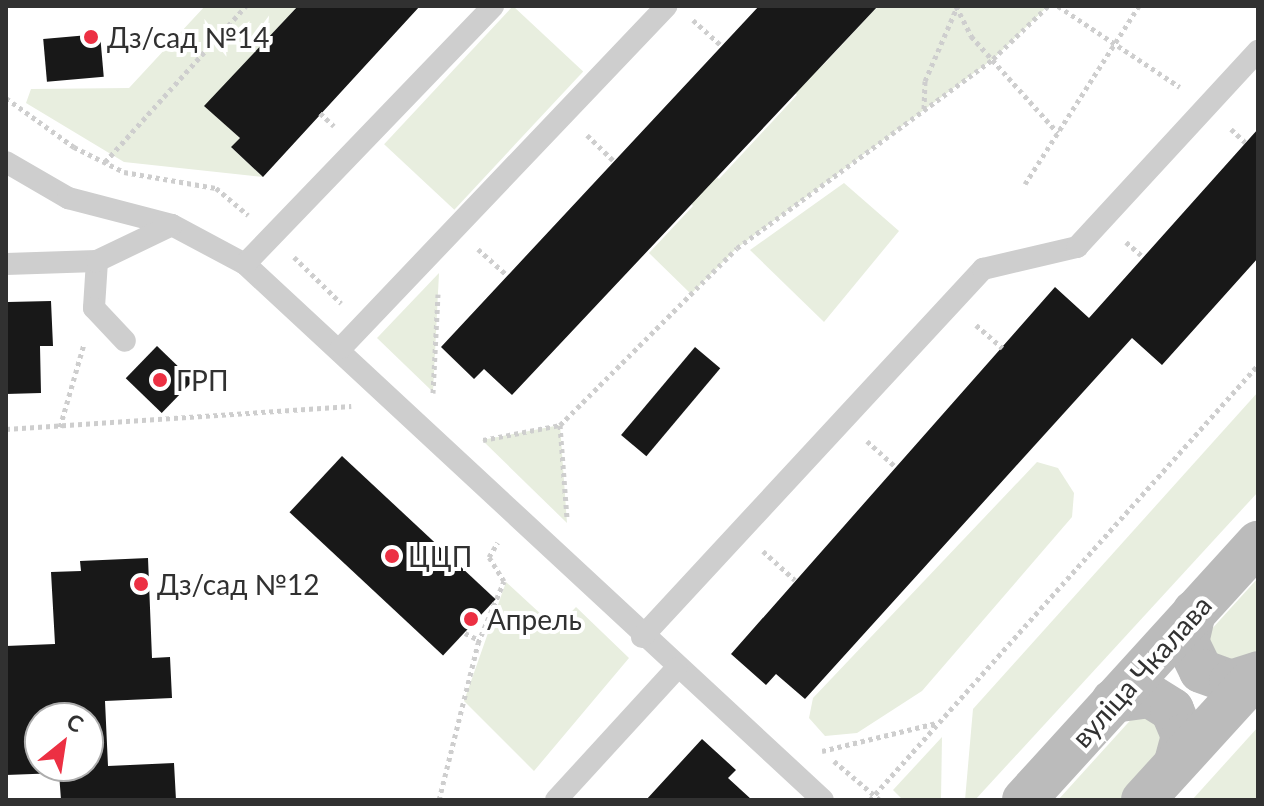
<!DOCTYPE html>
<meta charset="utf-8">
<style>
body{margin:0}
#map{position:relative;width:1264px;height:806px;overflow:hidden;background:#fff;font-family:Lato,sans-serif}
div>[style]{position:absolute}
.green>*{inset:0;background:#e8eedf;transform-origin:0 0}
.building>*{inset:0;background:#181818;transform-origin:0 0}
.path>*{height:5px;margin-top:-2.5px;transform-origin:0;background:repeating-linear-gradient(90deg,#cecece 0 4px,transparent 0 8px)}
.lane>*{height:22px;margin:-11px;padding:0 11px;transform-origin:11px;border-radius:11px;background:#cecece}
.secondary>*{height:44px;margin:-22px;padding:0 22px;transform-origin:22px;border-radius:22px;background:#bbb}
.dots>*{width:22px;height:22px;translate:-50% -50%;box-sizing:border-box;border:4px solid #fff;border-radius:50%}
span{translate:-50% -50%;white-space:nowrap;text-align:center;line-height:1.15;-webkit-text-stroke:8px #fff;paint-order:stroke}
.poi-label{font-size:28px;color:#313131}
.left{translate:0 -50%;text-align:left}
.street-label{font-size:28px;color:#313131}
.frame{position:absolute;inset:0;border:8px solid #313131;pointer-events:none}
.north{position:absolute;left:24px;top:702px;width:80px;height:80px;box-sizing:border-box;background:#fff;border:2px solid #adadad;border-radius:50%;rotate:30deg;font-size:22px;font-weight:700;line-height:32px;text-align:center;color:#313131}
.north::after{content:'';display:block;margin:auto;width:28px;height:36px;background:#ec3043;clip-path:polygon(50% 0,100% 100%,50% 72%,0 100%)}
</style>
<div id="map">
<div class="green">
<div style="clip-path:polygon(205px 6px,298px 6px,205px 106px,240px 138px,232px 148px,263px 177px,124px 162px,26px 103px,31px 89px,129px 88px)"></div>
<div style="left:513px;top:6px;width:96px;height:189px;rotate:43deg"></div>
<div style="clip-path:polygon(878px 6px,1048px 6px,993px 59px,737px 248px,691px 294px,649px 253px,693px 206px,686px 198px,710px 171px,719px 179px,797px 95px,789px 87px,823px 65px)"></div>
<div style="clip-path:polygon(844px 183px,899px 231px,824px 322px,750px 250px)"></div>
<div style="clip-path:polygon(439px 273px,433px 392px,377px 338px)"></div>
<div style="clip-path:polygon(1258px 392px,1258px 492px,975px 800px,965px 800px,973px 709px)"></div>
<div style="clip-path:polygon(560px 425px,567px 523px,482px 440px)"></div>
<div style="clip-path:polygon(1037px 462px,1058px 468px,1074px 493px,1072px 517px,922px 691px,857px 733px,825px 736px,809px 718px,813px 698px)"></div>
<div style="clip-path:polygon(1258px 578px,1258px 654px,1250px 662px,1210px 657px,1210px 631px)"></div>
<div style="clip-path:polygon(506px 582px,556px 628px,576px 607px,629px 658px,534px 771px,464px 701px)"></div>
<div style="clip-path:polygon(1136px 714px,1173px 731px,1125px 800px,1058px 800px)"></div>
<div style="clip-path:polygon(1258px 727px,1258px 800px,1192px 800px)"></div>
<div style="clip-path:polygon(942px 737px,941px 800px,903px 800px,893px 790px)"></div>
</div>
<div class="building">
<div style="clip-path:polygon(298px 6px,420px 6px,263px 177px,231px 147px,240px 138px,204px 106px)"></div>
<div style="clip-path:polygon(759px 6px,878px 6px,512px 395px,484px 369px,474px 379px,441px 347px)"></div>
<div style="left:100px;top:34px;width:43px;height:57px;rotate:85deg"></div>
<div style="clip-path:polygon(1258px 129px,1258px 258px,1162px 365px,1132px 338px,805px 699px,776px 674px,766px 685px,731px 654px,1055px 287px,1089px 318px)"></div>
<div style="clip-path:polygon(51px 301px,53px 346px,40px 346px,41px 393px,6px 394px,8px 302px)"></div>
<div style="left:157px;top:346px;width:50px;height:45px;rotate:44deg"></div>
<div style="left:695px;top:347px;width:33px;height:115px;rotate:40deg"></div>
<div style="left:342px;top:456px;width:210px;height:77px;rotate:43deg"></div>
<div style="clip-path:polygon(evenodd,148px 558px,152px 658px,170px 657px,172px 698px,105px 701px,108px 766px,174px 763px,176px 800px,61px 800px,59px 773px,6px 775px,6px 646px,55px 644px,51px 572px,81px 571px,80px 561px,148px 558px,40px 718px,88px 718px,88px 766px,40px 766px,40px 718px)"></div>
<div style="clip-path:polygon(702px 739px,736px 770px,728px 778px,752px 800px,646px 800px)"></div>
</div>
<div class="path">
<div style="left:956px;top:6px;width:34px;rotate:63deg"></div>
<div style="left:971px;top:36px;width:130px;rotate:48.1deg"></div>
<div style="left:1058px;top:6px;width:146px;rotate:33.6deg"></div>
<div style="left:693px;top:20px;width:39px;rotate:42deg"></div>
<div style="left:6px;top:98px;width:84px;rotate:35.8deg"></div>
<div style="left:74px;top:147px;width:56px;rotate:26.6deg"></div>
<div style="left:124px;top:172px;width:93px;rotate:9.9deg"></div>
<div style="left:216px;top:188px;width:42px;rotate:40.2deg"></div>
<div style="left:924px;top:109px;width:28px;rotate:-88deg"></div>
<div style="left:925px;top:81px;width:81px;rotate:-66.6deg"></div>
<div style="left:320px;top:113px;width:19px;rotate:43deg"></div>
<div style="left:1231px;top:129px;width:21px;rotate:43deg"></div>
<div style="left:587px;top:135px;width:39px;rotate:44deg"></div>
<div style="left:105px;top:162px;width:210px;rotate:-47.9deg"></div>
<div style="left:1025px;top:184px;width:211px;rotate:-57.4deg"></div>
<div style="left:1126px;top:242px;width:23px;rotate:41deg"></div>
<div style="left:478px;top:249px;width:39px;rotate:42deg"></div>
<div style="left:294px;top:257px;width:66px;rotate:44.4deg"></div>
<div style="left:976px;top:325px;width:35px;rotate:41deg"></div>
<div style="left:433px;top:393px;width:99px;rotate:-87.1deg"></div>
<div style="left:560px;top:425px;width:94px;rotate:85.7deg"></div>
<div style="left:60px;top:427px;width:86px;rotate:-73.9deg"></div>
<div style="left:6px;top:429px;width:346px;rotate:-3.8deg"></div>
<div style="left:483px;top:440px;width:78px;rotate:-11deg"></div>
<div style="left:560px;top:425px;width:250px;rotate:-45deg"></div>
<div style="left:737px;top:248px;width:318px;rotate:-36.4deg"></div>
<div style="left:993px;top:59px;width:76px;rotate:-43.9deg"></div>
<div style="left:867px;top:441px;width:39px;rotate:42deg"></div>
<div style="left:763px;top:551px;width:43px;rotate:42.2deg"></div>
<div style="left:465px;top:633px;width:16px;rotate:27deg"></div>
<div style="left:822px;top:751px;width:118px;rotate:-13.7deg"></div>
<div style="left:834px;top:761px;width:60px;rotate:40.3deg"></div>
<div style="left:439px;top:800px;width:162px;rotate:-76deg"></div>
<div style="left:478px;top:643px;width:67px;rotate:-67.2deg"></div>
<div style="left:504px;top:581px;width:28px;rotate:-122deg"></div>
<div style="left:489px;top:557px;width:17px;rotate:-59deg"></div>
<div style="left:870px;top:800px;width:583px;rotate:-48.27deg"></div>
</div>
<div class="lane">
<div style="left:6px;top:162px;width:72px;rotate:30.1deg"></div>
<div style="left:68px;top:198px;width:107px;rotate:14.6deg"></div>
<div style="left:172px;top:225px;width:83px;rotate:28.1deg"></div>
<div style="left:245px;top:264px;width:788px;rotate:42.84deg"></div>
<div style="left:97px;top:261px;width:47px;rotate:93.7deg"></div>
<div style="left:94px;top:308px;width:45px;rotate:46.8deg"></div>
<div style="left:6px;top:264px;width:91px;rotate:-1.9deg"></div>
<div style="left:97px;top:261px;width:83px;rotate:-25.6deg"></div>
<div style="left:245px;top:264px;width:358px;rotate:-46.1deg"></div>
<div style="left:341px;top:348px;width:472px;rotate:-46.4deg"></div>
<div style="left:642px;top:637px;width:502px;rotate:-47.18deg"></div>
<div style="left:983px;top:269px;width:97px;rotate:-13.2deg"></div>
<div style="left:1077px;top:247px;width:267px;rotate:-47.3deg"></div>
<div style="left:556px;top:800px;width:178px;rotate:-47.5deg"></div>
</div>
<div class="secondary">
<div style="left:1194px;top:612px;width:31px;rotate:103deg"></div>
<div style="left:1187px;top:642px;width:32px;rotate:64deg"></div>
<div style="left:1201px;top:671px;width:32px;rotate:20deg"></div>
<div style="left:1231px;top:682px;width:28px;rotate:-18deg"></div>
<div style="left:1113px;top:701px;width:37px;rotate:-8deg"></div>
<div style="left:1150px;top:696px;width:26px;rotate:32deg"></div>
<div style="left:1172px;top:710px;width:28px;rotate:67deg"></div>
<div style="left:1183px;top:736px;width:28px;rotate:105deg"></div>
<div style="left:1024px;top:800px;width:348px;rotate:-47.7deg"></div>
<div style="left:1143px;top:800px;width:171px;rotate:-47.6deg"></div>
</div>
<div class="dots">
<div style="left:91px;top:37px;background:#ec3043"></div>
<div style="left:160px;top:380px;background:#ec3043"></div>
<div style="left:392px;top:556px;background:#ec3043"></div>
<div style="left:141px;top:584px;background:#ec3043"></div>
<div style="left:471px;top:619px;background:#ec3043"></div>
</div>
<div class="poi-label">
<span class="left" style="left:107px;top:37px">Дз/сад №14</span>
<span class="left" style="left:176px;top:380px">ГРП</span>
<span class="left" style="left:408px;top:556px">ЦЦП</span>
<span class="left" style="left:157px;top:584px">Дз/сад №12</span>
<span class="left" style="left:487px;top:619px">Апрель</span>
</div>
<div class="street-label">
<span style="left:1141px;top:671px;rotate:-48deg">вуліца Чкалава</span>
</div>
<div class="frame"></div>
<div class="north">С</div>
</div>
